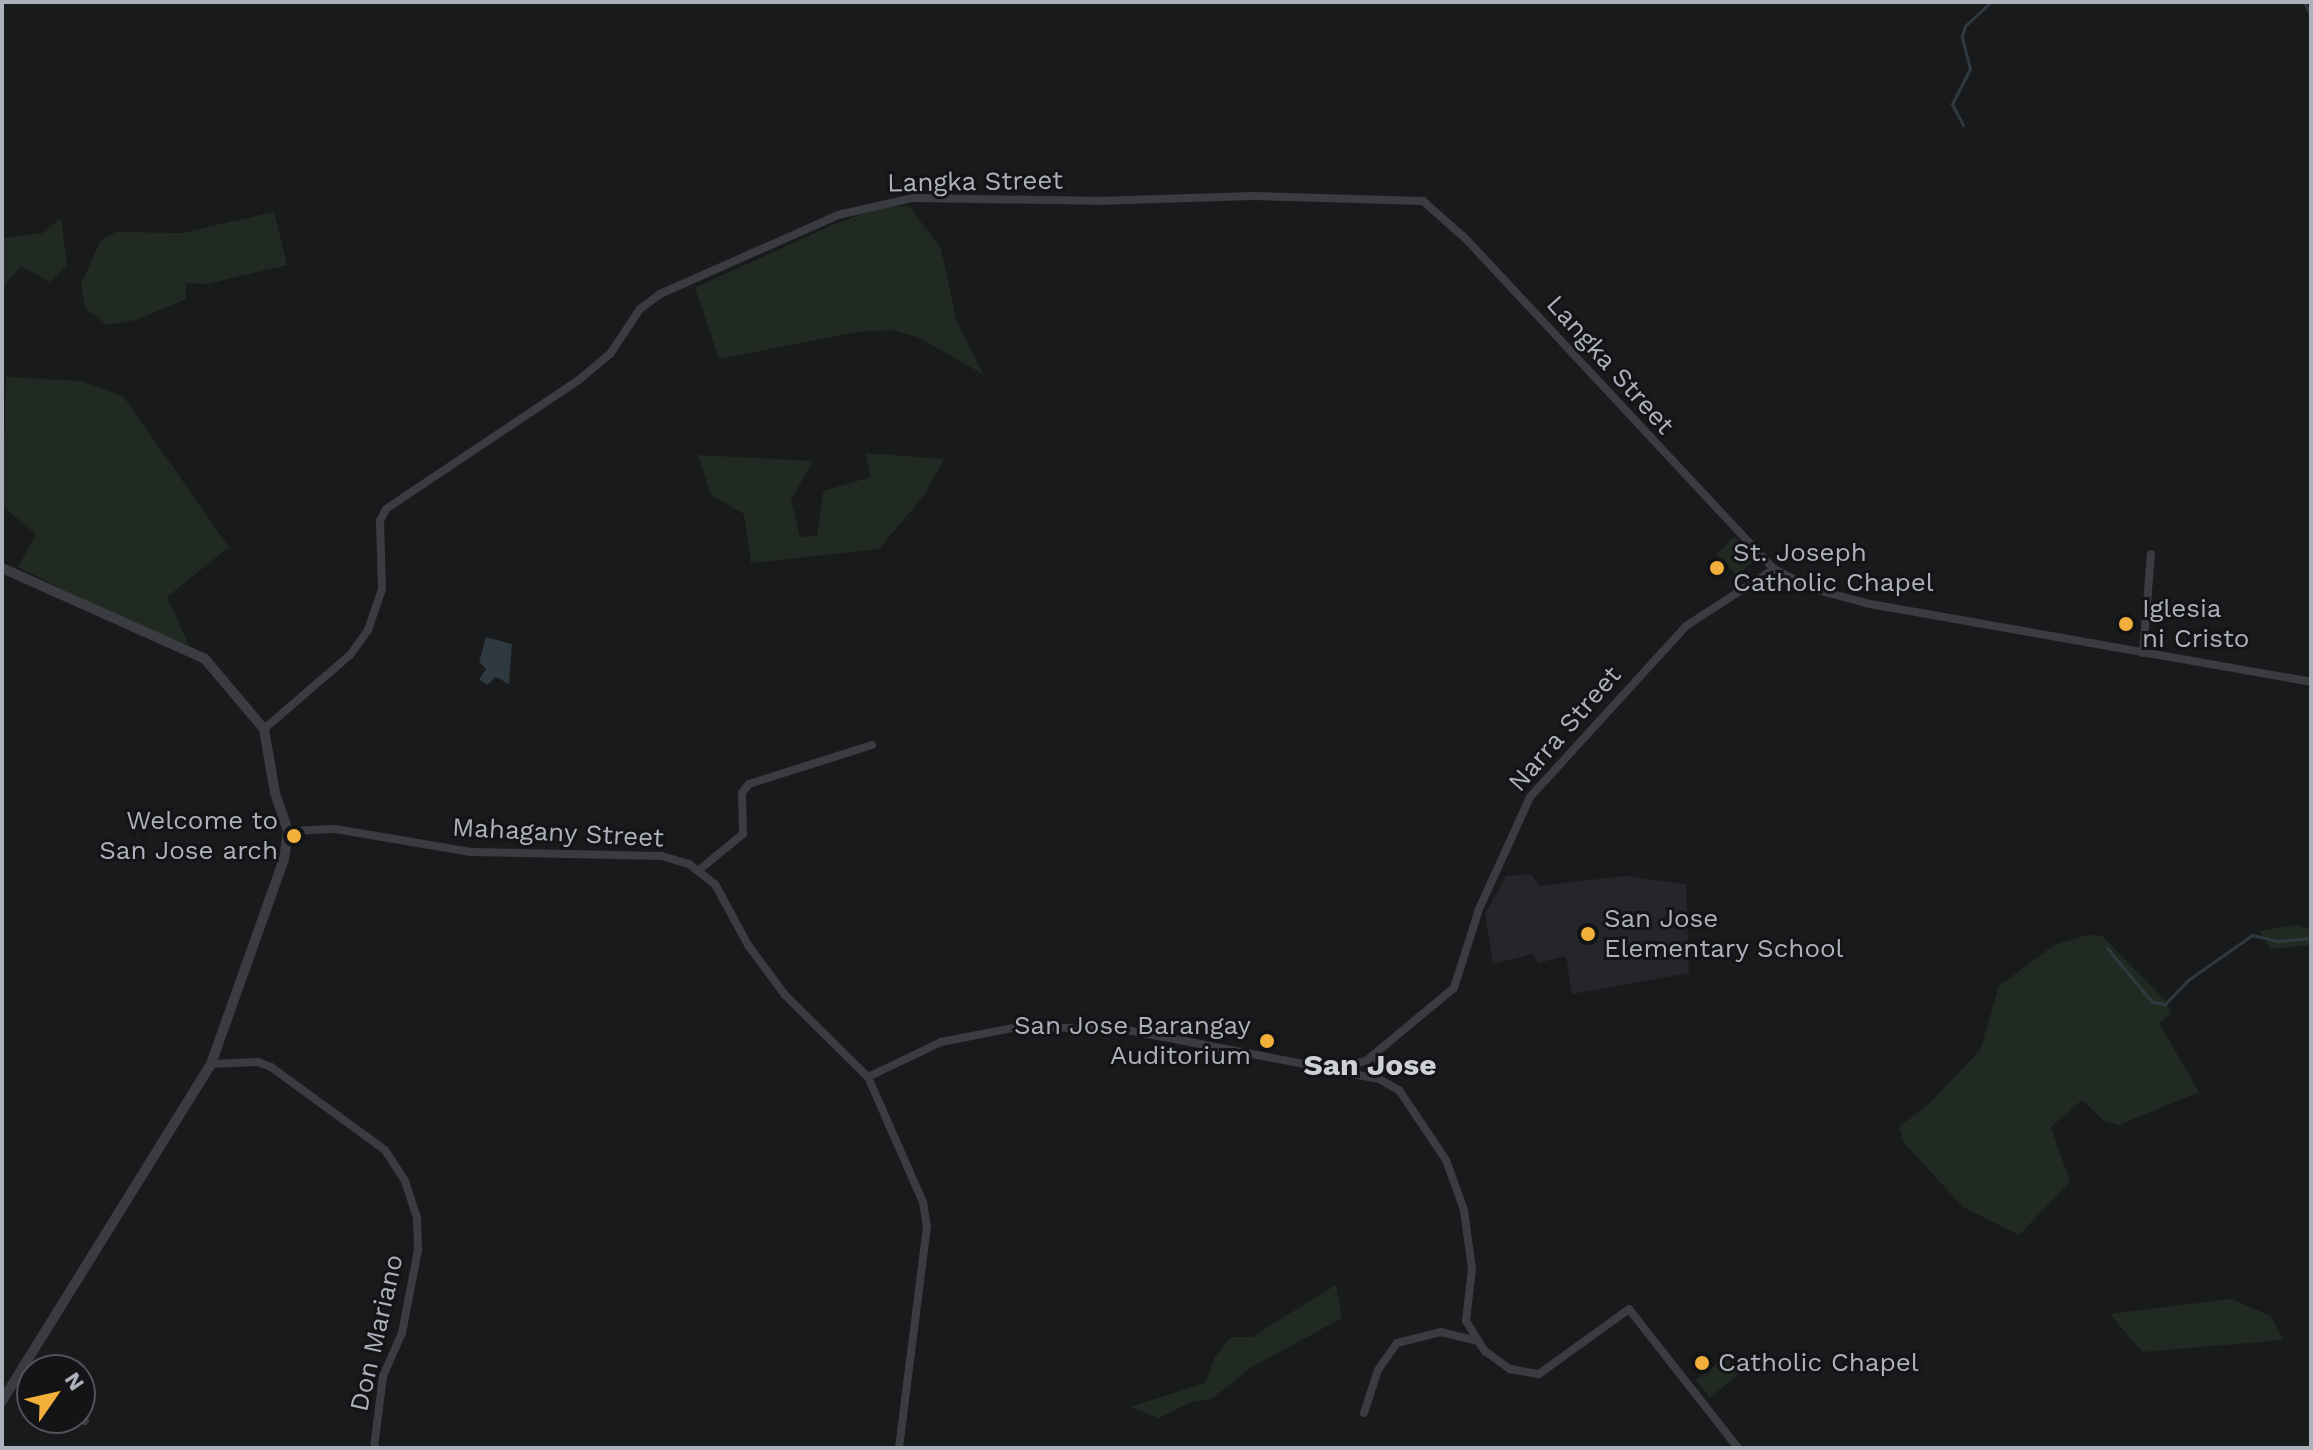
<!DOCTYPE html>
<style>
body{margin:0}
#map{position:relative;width:2313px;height:1450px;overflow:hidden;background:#191a1c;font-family:"Work Sans",sans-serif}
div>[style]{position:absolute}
.built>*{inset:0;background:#252629}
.green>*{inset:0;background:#212a22;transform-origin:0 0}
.water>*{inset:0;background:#2f3940}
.stream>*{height:3px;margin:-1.5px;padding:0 1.5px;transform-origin:1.5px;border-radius:1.5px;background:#2f3940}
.minor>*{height:8px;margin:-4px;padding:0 4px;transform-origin:4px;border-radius:4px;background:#3a3c41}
.tertiary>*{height:10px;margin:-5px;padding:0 5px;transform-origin:5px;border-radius:5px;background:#3a3c41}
.dots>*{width:22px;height:22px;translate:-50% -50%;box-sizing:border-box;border:4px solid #141417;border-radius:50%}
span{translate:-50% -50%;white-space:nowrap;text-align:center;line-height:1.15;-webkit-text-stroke:6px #141417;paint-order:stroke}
.street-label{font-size:26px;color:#acb1bb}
.poi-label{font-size:26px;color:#acb1bb}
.left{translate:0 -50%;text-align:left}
.right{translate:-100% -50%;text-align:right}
.quarter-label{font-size:30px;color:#cdd0d7;font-weight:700}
.frame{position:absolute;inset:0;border:4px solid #acb1bb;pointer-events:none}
.north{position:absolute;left:16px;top:1354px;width:80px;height:80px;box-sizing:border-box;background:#141417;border:2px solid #515359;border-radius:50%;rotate:56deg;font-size:22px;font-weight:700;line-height:32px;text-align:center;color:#acb1bb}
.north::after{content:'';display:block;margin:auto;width:28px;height:36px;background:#f2b03b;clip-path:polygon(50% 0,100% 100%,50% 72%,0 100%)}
</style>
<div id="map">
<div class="built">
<div style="clip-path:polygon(1531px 874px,1539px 886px,1625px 876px,1686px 884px,1689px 973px,1572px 994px,1566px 956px,1538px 963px,1533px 954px,1493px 964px,1485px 914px,1506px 876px)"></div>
</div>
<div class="green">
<div style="clip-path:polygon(909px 206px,941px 249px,957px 323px,984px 375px,920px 338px,893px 330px,856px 332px,719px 359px,695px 288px,830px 226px,879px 207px)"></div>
<div style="clip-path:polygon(274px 212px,287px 265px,207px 284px,186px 283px,186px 299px,136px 320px,107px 325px,85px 308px,81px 284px,101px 240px,116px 232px,182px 233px)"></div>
<div style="clip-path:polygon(61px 218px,67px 265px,50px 282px,21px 266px,2px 288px,2px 238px,43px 233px)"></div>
<div style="clip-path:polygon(6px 377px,81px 381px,123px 396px,229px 547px,167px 597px,189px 645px,139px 627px,18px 567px,36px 534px,2px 506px)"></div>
<div style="clip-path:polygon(865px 453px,944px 459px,925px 494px,879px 549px,751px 563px,744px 514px,711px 495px,698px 455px,813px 461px,791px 500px,800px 537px,817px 536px,823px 491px,871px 477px)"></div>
<div style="left:1734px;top:537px;width:30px;height:25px;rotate:45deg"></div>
<div style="clip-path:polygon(2296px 925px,2311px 930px,2311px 945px,2271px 949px,2259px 931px)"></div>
<div style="clip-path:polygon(2088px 935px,2102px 936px,2165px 1000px,2171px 1014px,2159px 1023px,2199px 1092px,2119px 1125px,2104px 1121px,2082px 1100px,2051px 1127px,2070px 1182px,2019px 1235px,1963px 1207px,1904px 1143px,1899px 1127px,1930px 1103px,1980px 1050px,1999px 986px,2054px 945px)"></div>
<div style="clip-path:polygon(1336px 1285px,1342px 1318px,1252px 1367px,1211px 1399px,1191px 1402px,1159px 1418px,1130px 1407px,1205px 1383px,1215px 1357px,1231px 1337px,1252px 1337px)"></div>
<div style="clip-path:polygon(2231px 1299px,2271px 1316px,2283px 1340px,2142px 1352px,2110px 1314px)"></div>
<div style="left:1731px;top:1352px;width:22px;height:45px;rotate:51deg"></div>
</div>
<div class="water">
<div style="clip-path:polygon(486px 637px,512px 644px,509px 684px,496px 677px,487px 685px,479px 679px,486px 669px,479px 662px)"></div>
</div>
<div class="stream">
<div style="left:2304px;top:2px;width:16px;rotate:63deg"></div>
<div style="left:1963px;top:125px;width:24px;rotate:-118deg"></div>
<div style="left:1952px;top:104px;width:39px;rotate:-63deg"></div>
<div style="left:1970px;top:69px;width:34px;rotate:-104deg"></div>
<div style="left:1962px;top:36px;width:10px;rotate:-73deg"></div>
<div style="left:1965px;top:26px;width:35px;rotate:-43deg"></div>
<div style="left:2107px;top:948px;width:70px;rotate:50.2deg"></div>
<div style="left:2152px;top:1002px;width:13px;rotate:9deg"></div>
<div style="left:2165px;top:1004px;width:33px;rotate:-46deg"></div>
<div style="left:2188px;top:980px;width:78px;rotate:-35.1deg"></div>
<div style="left:2252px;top:935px;width:26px;rotate:13deg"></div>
<div style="left:2277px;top:941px;width:34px;rotate:-5deg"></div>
</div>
<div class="minor">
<div style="left:2143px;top:653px;width:99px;rotate:-85.4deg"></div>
<div style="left:264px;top:729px;width:113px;rotate:-40.7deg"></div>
<div style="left:350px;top:655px;width:31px;rotate:-54deg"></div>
<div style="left:368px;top:630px;width:43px;rotate:-71.1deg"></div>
<div style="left:382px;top:589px;width:68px;rotate:-91.7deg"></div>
<div style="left:380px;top:521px;width:13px;rotate:-63deg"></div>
<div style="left:386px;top:509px;width:234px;rotate:-33.8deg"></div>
<div style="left:580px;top:379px;width:39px;rotate:-40deg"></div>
<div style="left:610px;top:354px;width:54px;rotate:-56.3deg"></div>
<div style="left:640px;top:309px;width:25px;rotate:-37deg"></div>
<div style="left:660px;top:294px;width:195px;rotate:-23.9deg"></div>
<div style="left:838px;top:215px;width:77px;rotate:-12.8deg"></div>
<div style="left:913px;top:198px;width:183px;rotate:0.9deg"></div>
<div style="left:1096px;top:201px;width:157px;rotate:-1.8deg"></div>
<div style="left:1253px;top:196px;width:170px;rotate:1.7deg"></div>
<div style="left:1423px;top:201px;width:57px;rotate:41.5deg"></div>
<div style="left:1466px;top:239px;width:451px;rotate:47deg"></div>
<div style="left:1774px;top:569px;width:45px;rotate:26.6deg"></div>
<div style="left:1814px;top:589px;width:58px;rotate:15deg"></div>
<div style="left:1870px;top:604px;width:448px;rotate:10deg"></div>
<div style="left:288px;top:831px;width:47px;rotate:-2.4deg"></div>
<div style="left:335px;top:829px;width:138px;rotate:9.6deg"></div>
<div style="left:471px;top:852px;width:191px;rotate:1.2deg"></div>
<div style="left:662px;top:856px;width:28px;rotate:17deg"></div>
<div style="left:689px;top:864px;width:33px;rotate:38deg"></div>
<div style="left:715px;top:884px;width:69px;rotate:61.6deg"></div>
<div style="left:748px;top:945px;width:62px;rotate:53.5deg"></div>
<div style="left:785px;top:995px;width:117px;rotate:44.7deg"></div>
<div style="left:868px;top:1077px;width:137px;rotate:66.3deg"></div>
<div style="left:923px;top:1202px;width:24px;rotate:81deg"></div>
<div style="left:927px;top:1226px;width:224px;rotate:97.2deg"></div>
<div style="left:699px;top:870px;width:57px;rotate:-39.3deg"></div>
<div style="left:743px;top:834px;width:41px;rotate:-91.4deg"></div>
<div style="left:742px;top:793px;width:11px;rotate:-52deg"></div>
<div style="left:749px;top:784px;width:129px;rotate:-17.6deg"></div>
<div style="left:1377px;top:1054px;width:25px;rotate:85deg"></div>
<div style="left:211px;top:1064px;width:47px;rotate:-2.4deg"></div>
<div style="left:258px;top:1062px;width:14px;rotate:21deg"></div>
<div style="left:271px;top:1067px;width:141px;rotate:36.1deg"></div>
<div style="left:385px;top:1150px;width:37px;rotate:57deg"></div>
<div style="left:405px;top:1181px;width:40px;rotate:72deg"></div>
<div style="left:417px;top:1219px;width:31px;rotate:88deg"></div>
<div style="left:418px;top:1250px;width:85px;rotate:100.9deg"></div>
<div style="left:402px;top:1333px;width:47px;rotate:113.8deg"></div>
<div style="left:383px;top:1376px;width:73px;rotate:97.1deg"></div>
<div style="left:1337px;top:1071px;width:43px;rotate:10.8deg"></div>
<div style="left:1379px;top:1079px;width:23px;rotate:29deg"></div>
<div style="left:1399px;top:1090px;width:84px;rotate:56.1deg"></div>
<div style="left:1446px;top:1160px;width:53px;rotate:70.2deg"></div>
<div style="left:1464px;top:1210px;width:60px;rotate:82.3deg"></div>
<div style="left:1472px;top:1269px;width:52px;rotate:96.6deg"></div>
<div style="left:1466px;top:1321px;width:36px;rotate:58deg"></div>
<div style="left:1485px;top:1351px;width:31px;rotate:36deg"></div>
<div style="left:1510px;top:1369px;width:29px;rotate:10deg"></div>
<div style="left:1539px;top:1374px;width:111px;rotate:-35.8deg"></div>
<div style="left:1629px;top:1309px;width:177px;rotate:51.9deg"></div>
<div style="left:868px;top:1077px;width:81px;rotate:-25.6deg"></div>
<div style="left:941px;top:1042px;width:78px;rotate:-11deg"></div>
<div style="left:1018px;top:1027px;width:104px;rotate:1.1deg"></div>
<div style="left:1122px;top:1029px;width:211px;rotate:10.9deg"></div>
<div style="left:1329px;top:1069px;width:38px;rotate:-12deg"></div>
<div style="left:1366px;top:1061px;width:114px;rotate:-39.7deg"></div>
<div style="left:1454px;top:988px;width:83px;rotate:-72.4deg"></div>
<div style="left:1479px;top:909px;width:123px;rotate:-65.5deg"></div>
<div style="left:1530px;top:797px;width:231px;rotate:-47.6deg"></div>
<div style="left:1686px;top:626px;width:105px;rotate:-32.9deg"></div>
<div style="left:23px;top:1368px;width:12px;rotate:42deg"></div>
<div style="left:1364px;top:1413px;width:45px;rotate:-72deg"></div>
<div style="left:1378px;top:1370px;width:33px;rotate:-55deg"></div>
<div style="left:1397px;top:1343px;width:45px;rotate:-14deg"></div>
<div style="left:1441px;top:1332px;width:36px;rotate:14deg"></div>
<div style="left:80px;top:1416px;width:7px;rotate:45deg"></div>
</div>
<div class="tertiary">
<div style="left:2px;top:568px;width:222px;rotate:24.1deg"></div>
<div style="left:205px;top:659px;width:92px;rotate:49.9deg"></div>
<div style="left:264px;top:729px;width:65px;rotate:80.2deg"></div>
<div style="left:275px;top:793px;width:40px;rotate:71.1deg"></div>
<div style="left:288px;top:831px;width:28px;rotate:98deg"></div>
<div style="left:284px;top:859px;width:218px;rotate:109.6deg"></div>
<div style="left:211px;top:1064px;width:397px;rotate:121.8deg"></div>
</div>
<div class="dots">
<div style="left:1717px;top:568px;background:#f2b03b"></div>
<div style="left:2126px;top:624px;background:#f2b03b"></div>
<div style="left:294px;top:836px;background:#f2b03b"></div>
<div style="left:1588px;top:934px;background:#f2b03b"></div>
<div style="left:1267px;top:1041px;background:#f2b03b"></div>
<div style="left:1702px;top:1363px;background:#f2b03b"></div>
</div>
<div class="street-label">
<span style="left:975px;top:182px;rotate:-1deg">Langka Street</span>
<span style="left:1610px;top:365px;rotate:48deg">Langka Street</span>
<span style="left:1565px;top:729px;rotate:-49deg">Narra Street</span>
<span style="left:558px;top:833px;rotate:3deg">Mahagany Street</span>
<span style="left:377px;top:1333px;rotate:-77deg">Don Mariano</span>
</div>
<div class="poi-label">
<span class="left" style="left:1733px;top:568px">St. Joseph<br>Catholic Chapel</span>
<span class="left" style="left:2142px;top:624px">Iglesia<br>ni Cristo</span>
<span class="right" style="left:278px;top:836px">Welcome to<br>San Jose arch</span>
<span class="left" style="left:1604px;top:934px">San Jose<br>Elementary School</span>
<span class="right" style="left:1251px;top:1041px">San Jose Barangay<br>Auditorium</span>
<span class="left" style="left:1718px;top:1363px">Catholic Chapel</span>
</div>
<div class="quarter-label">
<span style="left:1370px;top:1065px">San Jose</span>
</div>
<div class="frame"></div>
<div class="north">N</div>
</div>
